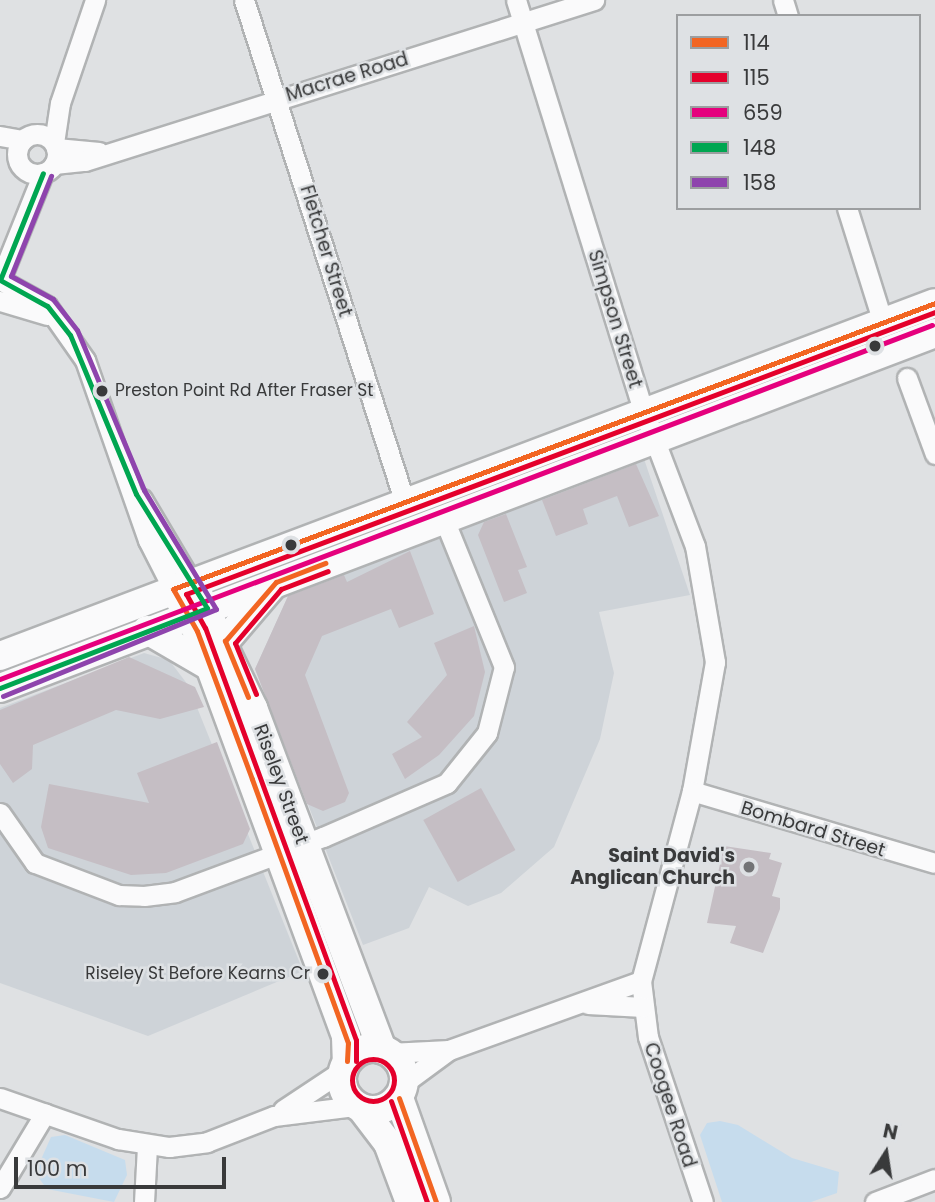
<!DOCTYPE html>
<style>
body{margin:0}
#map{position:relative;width:935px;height:1202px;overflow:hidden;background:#dfe1e3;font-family:Poppins,sans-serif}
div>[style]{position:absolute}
.built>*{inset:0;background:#ced3d8}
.green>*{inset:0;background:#c6dced}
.building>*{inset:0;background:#c5bec4;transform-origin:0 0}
.roads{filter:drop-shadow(2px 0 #b1b3b4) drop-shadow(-2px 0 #b1b3b4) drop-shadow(0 2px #b1b3b4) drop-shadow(0 -2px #b1b3b4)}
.minor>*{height:19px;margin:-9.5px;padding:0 9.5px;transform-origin:9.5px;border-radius:9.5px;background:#fafafb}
.minor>.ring{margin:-9.5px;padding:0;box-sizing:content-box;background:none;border:19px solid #fafafb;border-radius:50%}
.highway>*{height:28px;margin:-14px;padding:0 14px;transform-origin:14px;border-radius:14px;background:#fafafb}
.highway>.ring{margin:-14px;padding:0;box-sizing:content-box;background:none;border:28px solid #fafafb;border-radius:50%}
.bus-1>*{height:5px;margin:-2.5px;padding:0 2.5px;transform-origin:2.5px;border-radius:2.5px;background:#f26522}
.bus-2>*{height:5px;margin:-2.5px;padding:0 2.5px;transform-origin:2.5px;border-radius:2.5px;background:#e4002b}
.bus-2>.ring{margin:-2.5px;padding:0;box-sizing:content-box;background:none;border:5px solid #e4002b;border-radius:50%}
.bus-3>*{height:5px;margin:-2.5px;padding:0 2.5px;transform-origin:2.5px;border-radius:2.5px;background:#e5007d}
.bus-4>*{height:5px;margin:-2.5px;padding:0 2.5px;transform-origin:2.5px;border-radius:2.5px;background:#00a651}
.bus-5>*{height:5px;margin:-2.5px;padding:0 2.5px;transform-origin:2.5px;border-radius:2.5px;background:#8e44ad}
.dots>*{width:19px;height:19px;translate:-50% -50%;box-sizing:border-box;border:4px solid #dee1e4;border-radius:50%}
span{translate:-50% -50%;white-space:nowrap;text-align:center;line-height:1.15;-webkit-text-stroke:5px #dee1e4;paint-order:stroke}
.bus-label{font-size:17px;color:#393a3b}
.left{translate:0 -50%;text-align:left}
.right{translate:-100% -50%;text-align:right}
.street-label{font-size:19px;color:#393a3b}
.poi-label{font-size:19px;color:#393a3b;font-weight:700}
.legend{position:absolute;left:676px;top:14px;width:245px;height:196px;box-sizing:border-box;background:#dee1e4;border:2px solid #9c9ea0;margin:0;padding:9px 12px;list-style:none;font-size:21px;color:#393a3b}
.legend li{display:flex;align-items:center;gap:14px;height:35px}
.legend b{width:35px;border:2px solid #9c9ea0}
.north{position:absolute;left:851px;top:1118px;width:70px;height:70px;-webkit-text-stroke:5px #dee1e4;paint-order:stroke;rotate:12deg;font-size:19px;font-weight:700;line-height:28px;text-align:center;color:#393a3b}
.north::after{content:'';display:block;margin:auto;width:24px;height:32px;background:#393a3b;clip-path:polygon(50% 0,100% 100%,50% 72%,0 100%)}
.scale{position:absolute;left:14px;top:1157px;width:212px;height:32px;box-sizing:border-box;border:4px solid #393a3b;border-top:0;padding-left:9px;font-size:21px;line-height:24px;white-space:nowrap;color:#393a3b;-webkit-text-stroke:5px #dee1e4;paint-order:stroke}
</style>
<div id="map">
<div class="built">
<div style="clip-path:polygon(642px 453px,690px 595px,599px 612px,614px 673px,600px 739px,554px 847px,501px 893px,468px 906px,429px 887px,409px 928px,363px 945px,255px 669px,290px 592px)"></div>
<div style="clip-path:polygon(144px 653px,169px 660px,188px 685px,303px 971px,148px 1036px,0 983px,0 708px)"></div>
</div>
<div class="green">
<div style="clip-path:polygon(720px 1121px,738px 1125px,792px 1158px,839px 1172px,837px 1193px,811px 1202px,722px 1202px,700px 1135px,707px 1123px)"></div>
<div style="clip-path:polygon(65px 1135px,125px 1160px,127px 1175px,114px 1202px,47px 1189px,35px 1173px,51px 1137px)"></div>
</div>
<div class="building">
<div style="clip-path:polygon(636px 464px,659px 516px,629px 527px,617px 496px,583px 509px,588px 524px,556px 536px,542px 500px)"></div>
<div style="clip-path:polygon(506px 514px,527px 567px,518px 570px,527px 593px,504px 602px,478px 535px,484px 522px)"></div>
<div style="clip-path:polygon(410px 551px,434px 614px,399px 628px,391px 609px,322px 636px,305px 675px,349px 793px,345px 802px,323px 811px,307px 804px,255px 669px,288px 596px,344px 575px,347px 582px)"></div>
<div style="clip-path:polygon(474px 626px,485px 672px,474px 716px,439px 755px,405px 779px,392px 754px,422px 737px,407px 722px,447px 675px,434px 643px)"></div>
<div style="clip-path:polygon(129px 657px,195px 687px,204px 707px,160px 719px,116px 710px,33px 745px,32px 769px,13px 783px,0 764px,0 710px)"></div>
<div style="clip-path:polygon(217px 742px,250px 829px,243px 844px,166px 873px,131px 875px,48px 848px,41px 827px,49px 784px,149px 803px,137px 773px)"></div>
<div style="left:481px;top:788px;width:71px;height:66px;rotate:61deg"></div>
<div style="clip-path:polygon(724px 846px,771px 853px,769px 859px,782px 863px,772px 896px,780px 898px,780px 909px,763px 953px,730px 943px,736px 926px,707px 923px)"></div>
</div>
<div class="roads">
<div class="minor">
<div style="left:244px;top:0;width:528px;rotate:72.25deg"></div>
<div style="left:516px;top:0;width:423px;rotate:72.8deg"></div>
<div style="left:641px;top:404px;width:152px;rotate:69.2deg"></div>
<div style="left:695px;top:546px;width:118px;rotate:80.2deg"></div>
<div style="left:715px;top:662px;width:131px;rotate:100.1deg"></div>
<div style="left:692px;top:791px;width:197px;rotate:105deg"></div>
<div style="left:641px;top:981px;width:56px;rotate:82.9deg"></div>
<div style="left:648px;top:1037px;width:174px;rotate:71.6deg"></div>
<div style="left:783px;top:0;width:17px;rotate:73deg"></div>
<div class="ring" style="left:17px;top:134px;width:21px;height:21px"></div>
<div style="left:0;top:136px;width:23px;rotate:10deg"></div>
<div style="left:54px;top:143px;width:40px;rotate:-81.5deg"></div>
<div style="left:60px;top:103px;width:109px;rotate:-71.2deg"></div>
<div style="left:56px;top:148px;width:43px;rotate:5.3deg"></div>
<div style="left:54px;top:164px;width:31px;rotate:-6deg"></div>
<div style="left:85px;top:161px;width:534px;rotate:-17.55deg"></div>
<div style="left:847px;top:208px;width:121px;rotate:72.6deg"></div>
<div style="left:0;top:280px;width:54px;rotate:29deg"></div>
<div style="left:47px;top:306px;width:66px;rotate:54.9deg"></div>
<div style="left:85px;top:360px;width:191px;rotate:70.7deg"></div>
<div style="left:148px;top:540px;width:55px;rotate:63deg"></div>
<div style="left:0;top:280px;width:115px;rotate:-68.1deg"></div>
<div style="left:0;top:301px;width:49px;rotate:16.6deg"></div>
<div style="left:907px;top:378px;width:81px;rotate:69.8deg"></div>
<div style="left:142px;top:499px;width:96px;rotate:59.4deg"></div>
<div style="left:692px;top:791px;width:253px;rotate:16.5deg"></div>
<div style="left:0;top:813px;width:61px;rotate:55deg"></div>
<div style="left:35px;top:863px;width:90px;rotate:20.9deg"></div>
<div style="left:119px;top:895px;width:25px;rotate:2deg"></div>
<div style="left:144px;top:896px;width:31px;rotate:-7deg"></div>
<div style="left:175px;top:892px;width:158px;rotate:-20.4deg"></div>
<div style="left:323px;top:837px;width:135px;rotate:-23.5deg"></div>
<div style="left:447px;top:783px;width:64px;rotate:-51.3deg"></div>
<div style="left:487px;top:733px;width:68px;rotate:-75.6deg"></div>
<div style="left:504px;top:667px;width:160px;rotate:-112.1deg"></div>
<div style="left:588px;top:1004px;width:55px;rotate:3.1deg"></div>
<div style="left:389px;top:1053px;width:60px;rotate:-2.9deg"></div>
<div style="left:449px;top:1050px;width:204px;rotate:-19.8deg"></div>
<div style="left:404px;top:1083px;width:56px;rotate:-36.3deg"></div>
<div style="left:0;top:1098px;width:125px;rotate:19.2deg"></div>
<div style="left:118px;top:1139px;width:52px;rotate:8.9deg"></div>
<div style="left:169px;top:1147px;width:38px;rotate:-7deg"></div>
<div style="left:207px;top:1142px;width:72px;rotate:-21.2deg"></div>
<div style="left:274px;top:1116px;width:83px;rotate:-7deg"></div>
<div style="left:283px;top:1110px;width:72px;rotate:-33.7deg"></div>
<div style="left:0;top:1188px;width:87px;rotate:-59deg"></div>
<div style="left:144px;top:1202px;width:56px;rotate:-86.9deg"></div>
<div style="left:875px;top:1202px;width:64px;rotate:-21deg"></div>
</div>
<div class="highway">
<div style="left:198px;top:594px;width:127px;rotate:64.2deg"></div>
<div style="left:253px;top:708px;width:365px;rotate:69.3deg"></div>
<div style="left:180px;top:600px;width:35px;rotate:61deg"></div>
<div style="left:197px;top:631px;width:432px;rotate:69.8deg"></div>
<div style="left:346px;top:1037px;width:24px;rotate:88deg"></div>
<div style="left:147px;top:630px;width:72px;rotate:30.1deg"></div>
<div style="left:225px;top:641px;width:72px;rotate:-49.5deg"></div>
<div style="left:0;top:656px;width:999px;rotate:-20.68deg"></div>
<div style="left:0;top:688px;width:1000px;rotate:-20.79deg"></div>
<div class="ring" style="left:342px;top:1048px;width:34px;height:34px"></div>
<div style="left:399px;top:1098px;width:110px;rotate:70.4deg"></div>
<div style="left:362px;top:1109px;width:43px;rotate:52.6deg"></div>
<div style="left:388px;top:1143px;width:63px;rotate:69.6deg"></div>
</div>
</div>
<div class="bus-1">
<div style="left:248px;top:697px;width:61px;rotate:-112.3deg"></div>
<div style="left:225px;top:641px;width:78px;rotate:-49.2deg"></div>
<div style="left:276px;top:582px;width:53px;rotate:-21.2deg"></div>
<div style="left:347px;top:1061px;width:18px;rotate:-87deg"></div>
<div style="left:348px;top:1043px;width:281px;rotate:-110deg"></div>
<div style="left:252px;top:779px;width:158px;rotate:-110.4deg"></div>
<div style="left:197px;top:631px;width:48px;rotate:-119.7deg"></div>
<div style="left:173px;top:589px;width:814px;rotate:-20.57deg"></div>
<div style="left:399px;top:1098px;width:110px;rotate:70.4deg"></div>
</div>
<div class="bus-2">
<div style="left:256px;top:694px;width:55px;rotate:-112.4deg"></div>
<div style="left:235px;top:643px;width:71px;rotate:-49.6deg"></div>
<div style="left:281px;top:589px;width:50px;rotate:-21deg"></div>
<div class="ring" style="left:352px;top:1059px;width:37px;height:37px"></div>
<div style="left:356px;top:1061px;width:21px;rotate:-90deg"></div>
<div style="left:356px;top:1040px;width:439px;rotate:-110.1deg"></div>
<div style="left:205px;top:628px;width:39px;rotate:-119deg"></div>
<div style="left:186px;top:594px;width:800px;rotate:-20.63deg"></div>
<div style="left:391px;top:1101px;width:107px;rotate:70.4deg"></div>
</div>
<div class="bus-3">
<div style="left:0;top:679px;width:997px;rotate:-20.8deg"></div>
</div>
<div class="bus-4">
<div style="left:0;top:688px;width:222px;rotate:-21.1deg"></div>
<div style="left:207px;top:608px;width:134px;rotate:-121.9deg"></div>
<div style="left:136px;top:494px;width:172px;rotate:-112.5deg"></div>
<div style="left:70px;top:335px;width:37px;rotate:-128deg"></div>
<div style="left:47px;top:306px;width:54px;rotate:-151deg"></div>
<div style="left:0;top:280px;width:115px;rotate:-68.1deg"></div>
</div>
<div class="bus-5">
<div style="left:3px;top:696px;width:230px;rotate:-22.2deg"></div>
<div style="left:216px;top:609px;width:139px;rotate:-121.2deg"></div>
<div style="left:144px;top:490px;width:173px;rotate:-112.7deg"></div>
<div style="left:77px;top:330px;width:39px;rotate:-128deg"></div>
<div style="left:53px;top:299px;width:48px;rotate:-151.3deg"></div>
<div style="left:11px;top:276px;width:108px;rotate:-68.2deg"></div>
</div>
<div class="dots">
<div style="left:875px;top:346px;background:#393a3b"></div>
<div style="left:102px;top:391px;background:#393a3b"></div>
<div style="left:291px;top:545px;background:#393a3b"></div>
<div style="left:749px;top:867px;background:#737476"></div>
<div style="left:323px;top:974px;background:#393a3b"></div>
</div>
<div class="bus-label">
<span class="left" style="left:115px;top:391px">Preston Point Rd After Fraser St</span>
<span class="right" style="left:310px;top:974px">Riseley St Before Kearns Cr</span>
</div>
<div class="street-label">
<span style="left:347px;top:77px;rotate:-17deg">Macrae Road</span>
<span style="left:326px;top:251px;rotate:73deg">Fletcher Street</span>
<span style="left:615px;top:319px;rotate:73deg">Simpson Street</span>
<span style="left:281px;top:784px;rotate:70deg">Riseley Street</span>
<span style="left:813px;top:829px;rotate:17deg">Bombard Street</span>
<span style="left:670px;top:1105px;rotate:72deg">Coogee Road</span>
</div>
<div class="poi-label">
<span class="right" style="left:735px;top:867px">Saint David's<br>Anglican Church</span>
</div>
<ul class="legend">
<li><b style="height:9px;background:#f26522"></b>114</li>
<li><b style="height:9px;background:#e4002b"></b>115</li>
<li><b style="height:9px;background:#e5007d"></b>659</li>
<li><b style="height:9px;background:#00a651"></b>148</li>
<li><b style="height:9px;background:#8e44ad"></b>158</li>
</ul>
<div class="north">N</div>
<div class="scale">100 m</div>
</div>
